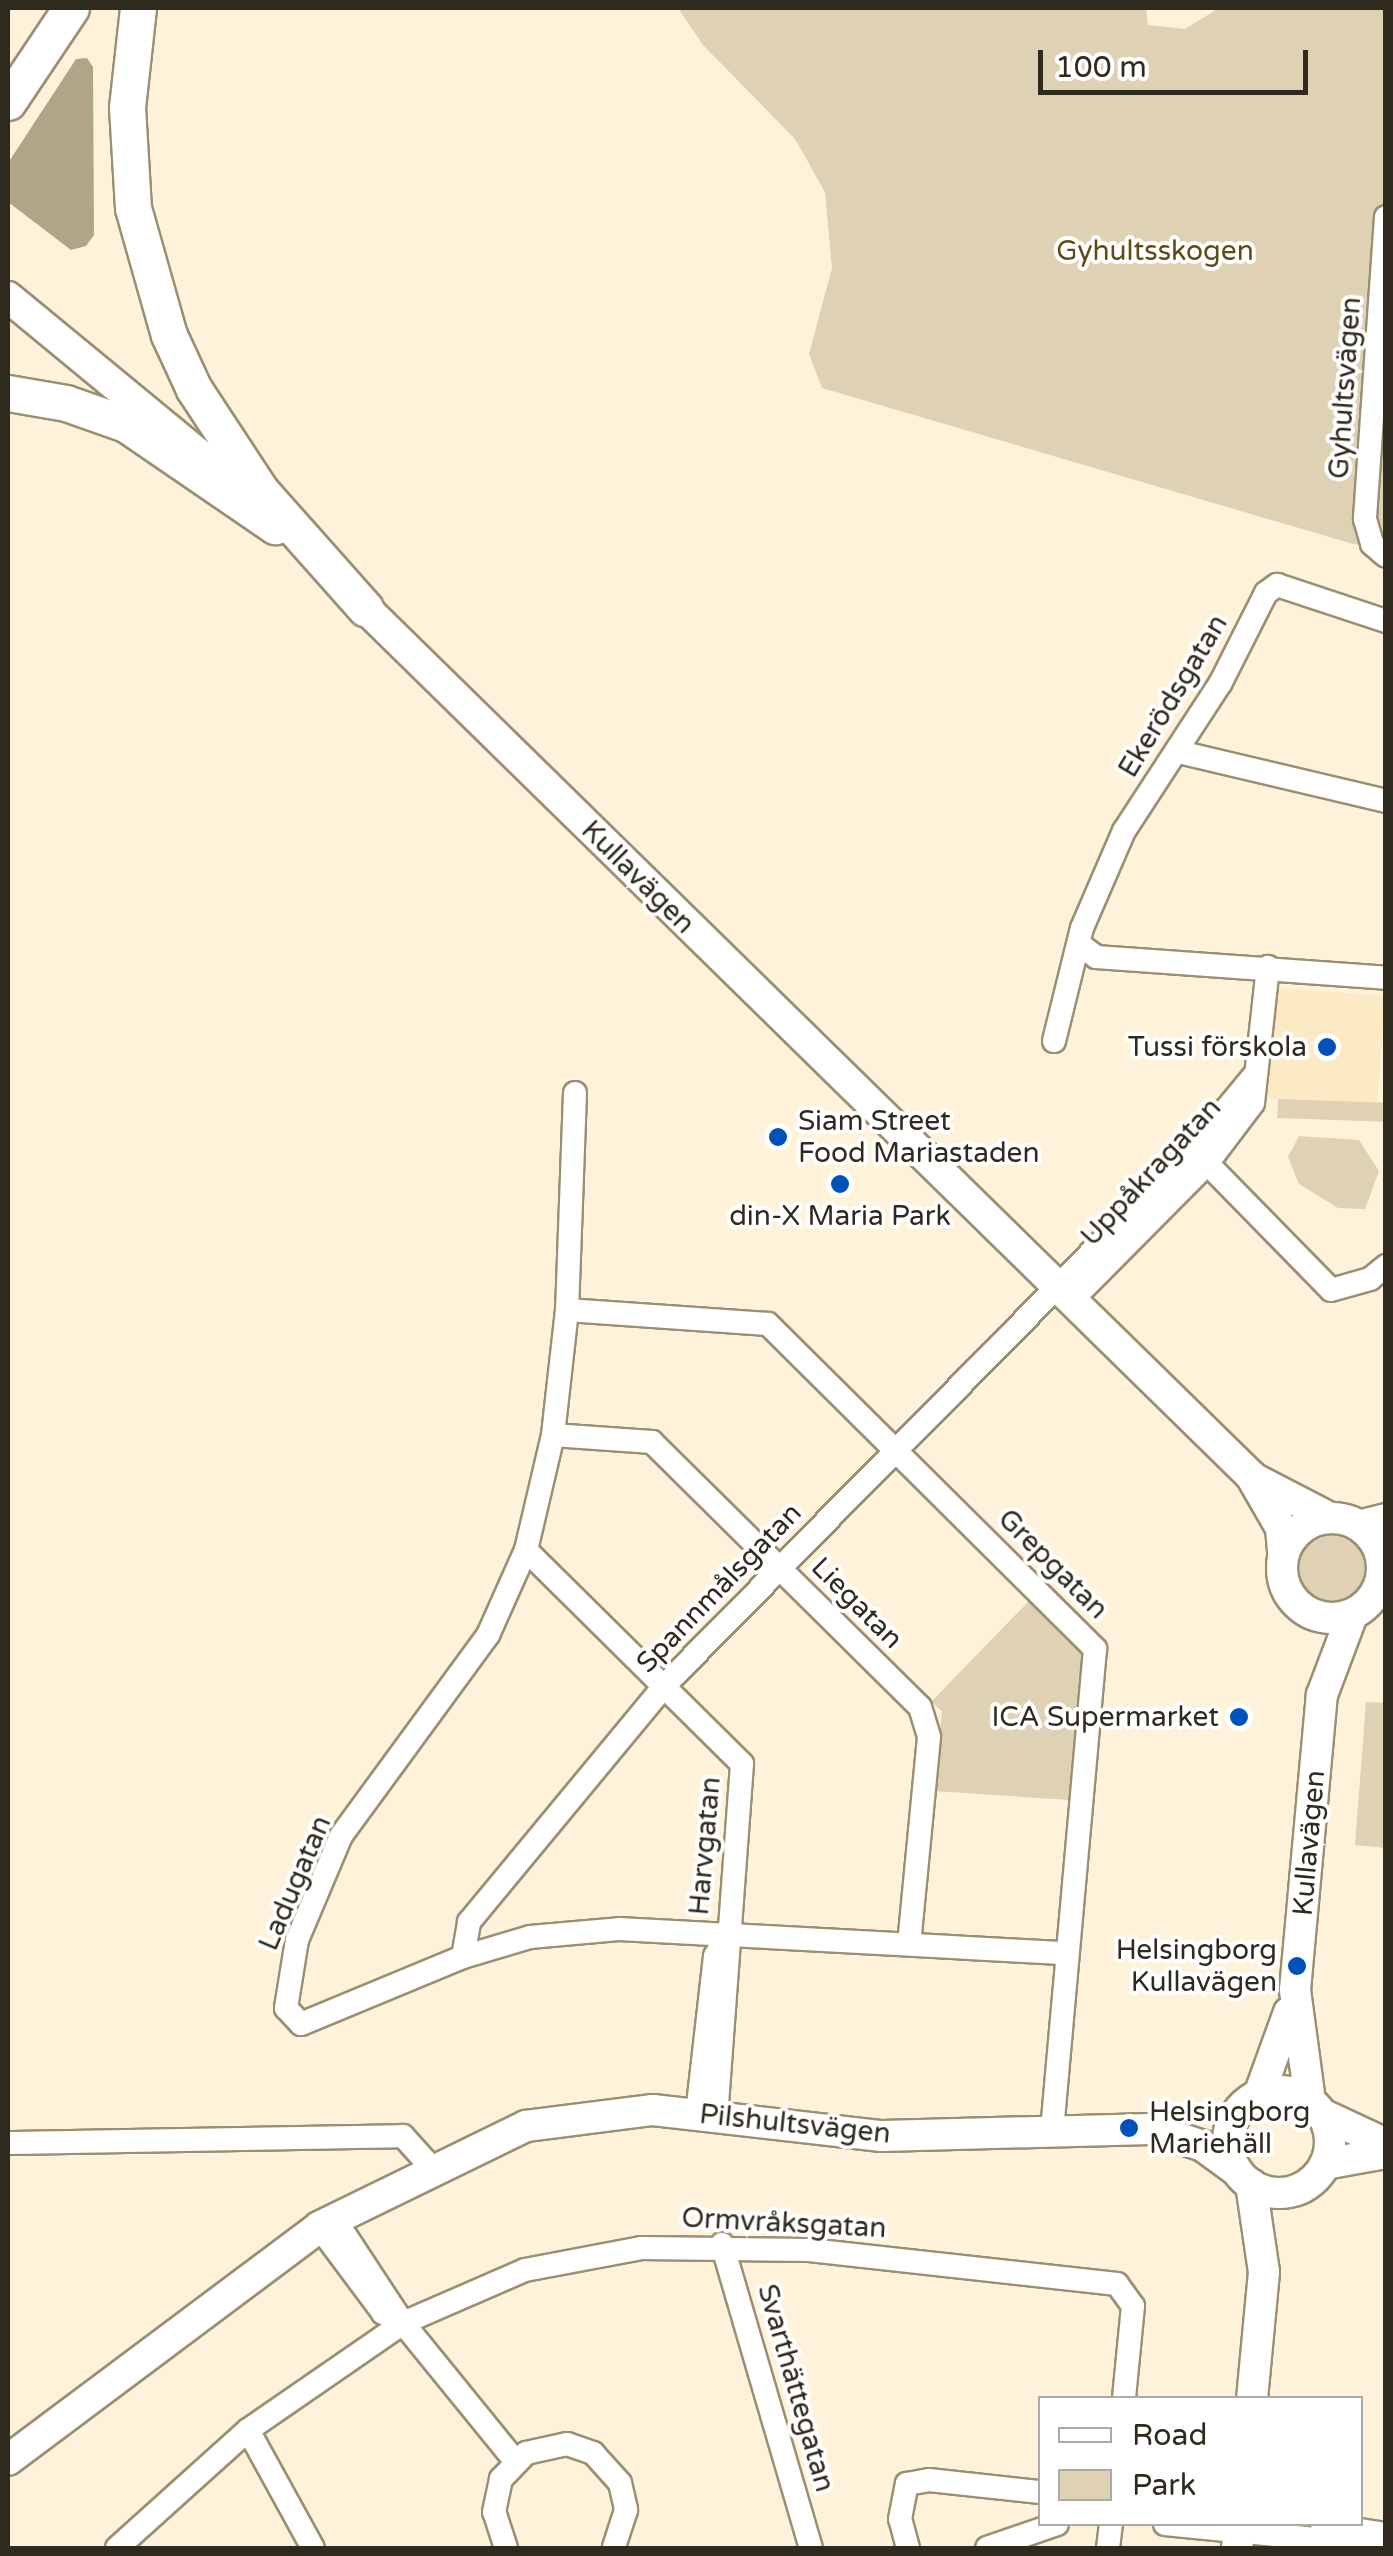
<!DOCTYPE html>
<meta charset="utf-8">
<style>
body{margin:0}
#map{position:relative;width:1393px;height:2556px;overflow:hidden;background:#fef3da;font-family:"Varela Round",sans-serif}
div>[style]{position:absolute}
.built>*{inset:0;background:#fbeac3;transform-origin:0 0}
.green>*{inset:0;background:#ded1b4;transform-origin:0 0}
.round{border-radius:50%}
.water>*{inset:0;background:#b1a588}
.roads{filter:drop-shadow(2px 0 #9b8f72) drop-shadow(-2px 0 #9b8f72) drop-shadow(0 2px #9b8f72) drop-shadow(0 -2px #9b8f72)}
.street>*{height:22px;margin:-11px;padding:0 11px;transform-origin:11px;border-radius:11px;background:#fff}
.secondary>*{height:30px;margin:-15px;padding:0 15px;transform-origin:15px;border-radius:15px;background:#fff}
.secondary>.ring{margin:-15px;padding:0;box-sizing:content-box;background:none;border:30px solid #fff;border-radius:50%}
.primary>*{height:35px;margin:-17.5px;padding:0 17.5px;transform-origin:17.5px;border-radius:17.5px;background:#fff}
.dots>*{width:28px;height:28px;translate:-50% -50%;box-sizing:border-box;border:5px solid #fff;border-radius:50%}
span{translate:-50% -50%;white-space:nowrap;text-align:center;line-height:1.15;-webkit-text-stroke:8px #fff;paint-order:stroke}
.park-label{font-size:28px;color:#5f4b18}
.street-label{font-size:28px;color:#2f2a1e}
.poi-label{font-size:28px;color:#2f2a1e}
.right{translate:-100% -50%;text-align:right}
.left{translate:0 -50%;text-align:left}
.frame{position:absolute;inset:0;border:10px solid #2f2a1e;pointer-events:none}
.legend{position:absolute;left:1038px;top:2396px;width:325px;height:130px;box-sizing:border-box;background:#fff;border:2px solid #acaaa5;margin:0;padding:12px 18px;list-style:none;font-size:30px;color:#2f2a1e}
.legend li{display:flex;align-items:center;gap:20px;height:50px}
.legend b{width:50px;border:2px solid #acaaa5}
.scale{position:absolute;left:1038px;top:50px;width:270px;height:45px;box-sizing:border-box;border:5px solid #2f2a1e;border-top:0;padding-left:12px;font-size:30px;line-height:35px;white-space:nowrap;color:#2f2a1e;-webkit-text-stroke:8px #fff;paint-order:stroke}
</style>
<div id="map">
<div class="built">
<div style="left:1274px;top:988px;width:111px;height:110px;rotate:4deg"></div>
</div>
<div class="green">
<div style="clip-path:polygon(678px 8px,1146px 8px,1148px 25px,1185px 29px,1219px 8px,1385px 8px,1385px 548px,1353px 544px,822px 388px,809px 354px,832px 268px,825px 192px,795px 139px,703px 45px)"></div>
<div style="left:1278px;top:1099px;width:107px;height:19px;rotate:2deg"></div>
<div style="clip-path:polygon(1299px 1136px,1359px 1140px,1379px 1171px,1365px 1209px,1338px 1208px,1299px 1184px,1288px 1157px)"></div>
<div class="round" style="left:1294px;top:1530px;width:76px;height:76px"></div>
<div style="clip-path:polygon(1030px 1600px,1083px 1652px,1069px 1800px,934px 1791px,942px 1711px,931px 1702px)"></div>
<div style="clip-path:polygon(1366px 1702px,1385px 1703px,1385px 1848px,1355px 1845px)"></div>
</div>
<div class="water">
<div style="clip-path:polygon(87px 58px,93px 67px,94px 235px,86px 246px,71px 250px,8px 202px,8px 163px,76px 59px)"></div>
</div>
<div class="roads">
<div class="street">
<div style="left:1386px;top:217px;width:303px;rotate:94deg"></div>
<div style="left:1365px;top:519px;width:26px;rotate:74deg"></div>
<div style="left:1372px;top:544px;width:18px;rotate:41deg"></div>
<div style="left:1179px;top:752px;width:213px;rotate:13.3deg"></div>
<div style="left:1079px;top:944px;width:21px;rotate:37deg"></div>
<div style="left:1096px;top:957px;width:291px;rotate:4.1deg"></div>
<div style="left:1054px;top:1041px;width:116px;rotate:-76.1deg"></div>
<div style="left:1082px;top:928px;width:106px;rotate:-66.6deg"></div>
<div style="left:1124px;top:831px;width:176px;rotate:-56.9deg"></div>
<div style="left:1220px;top:684px;width:102px;rotate:-63.2deg"></div>
<div style="left:1266px;top:593px;width:14px;rotate:-36deg"></div>
<div style="left:1277px;top:585px;width:115px;rotate:18.3deg"></div>
<div style="left:575px;top:1093px;width:217px;rotate:92.1deg"></div>
<div style="left:567px;top:1310px;width:126px;rotate:96.4deg"></div>
<div style="left:553px;top:1435px;width:118px;rotate:103.2deg"></div>
<div style="left:526px;top:1550px;width:93px;rotate:114.1deg"></div>
<div style="left:488px;top:1635px;width:249px;rotate:126.2deg"></div>
<div style="left:341px;top:1836px;width:113px;rotate:112.9deg"></div>
<div style="left:297px;top:1940px;width:69px;rotate:99.2deg"></div>
<div style="left:286px;top:2008px;width:22px;rotate:47deg"></div>
<div style="left:301px;top:2024px;width:175px;rotate:-22.5deg"></div>
<div style="left:463px;top:1957px;width:70px;rotate:-16.6deg"></div>
<div style="left:530px;top:1937px;width:89px;rotate:-5.1deg"></div>
<div style="left:619px;top:1929px;width:447px;rotate:3.1deg"></div>
<div style="left:1198px;top:1154px;width:190px;rotate:45.6deg"></div>
<div style="left:1331px;top:1290px;width:41px;rotate:-15.8deg"></div>
<div style="left:1370px;top:1279px;width:21px;rotate:-39deg"></div>
<div style="left:1071px;top:1301px;width:193px;rotate:-45.2deg"></div>
<div style="left:1207px;top:1164px;width:76px;rotate:-53deg"></div>
<div style="left:1253px;top:1103px;width:137px;rotate:-83.7deg"></div>
<div style="left:567px;top:1310px;width:201px;rotate:4deg"></div>
<div style="left:768px;top:1324px;width:461px;rotate:44.8deg"></div>
<div style="left:1095px;top:1649px;width:482px;rotate:95.1deg"></div>
<div style="left:553px;top:1435px;width:99px;rotate:4deg"></div>
<div style="left:652px;top:1442px;width:377px;rotate:44.7deg"></div>
<div style="left:920px;top:1707px;width:31px;rotate:73deg"></div>
<div style="left:929px;top:1737px;width:207px;rotate:95.5deg"></div>
<div style="left:1354px;top:1523px;width:33px;rotate:-14deg"></div>
<div style="left:526px;top:1550px;width:304px;rotate:44.7deg"></div>
<div style="left:742px;top:1764px;width:354px;rotate:94.2deg"></div>
<div style="left:1382px;top:1573px;width:8px;rotate:-60deg"></div>
<div style="left:463px;top:1957px;width:36px;rotate:-80deg"></div>
<div style="left:469px;top:1922px;width:306px;rotate:-50.4deg"></div>
<div style="left:664px;top:1686px;width:754px;rotate:-45.43deg"></div>
<div style="left:1193px;top:1149px;width:99px;rotate:-50.3deg"></div>
<div style="left:697px;top:2114px;width:159px;rotate:-83.5deg"></div>
<div style="left:715px;top:1956px;width:22px;rotate:-58deg"></div>
<div style="left:8px;top:2143px;width:395px;rotate:-1deg"></div>
<div style="left:403px;top:2136px;width:42px;rotate:47.9deg"></div>
<div style="left:334px;top:2218px;width:126px;rotate:56.7deg"></div>
<div style="left:403px;top:2323px;width:178px;rotate:50.9deg"></div>
<div style="left:319px;top:2227px;width:107px;rotate:53.3deg"></div>
<div style="left:383px;top:2313px;width:22px;rotate:27deg"></div>
<div style="left:722px;top:2244px;width:317px;rotate:73.7deg"></div>
<div style="left:248px;top:2430px;width:135px;rotate:61.2deg"></div>
<div style="left:1165px;top:2524px;width:222px;rotate:5.7deg"></div>
<div style="left:1322px;top:2524px;width:65px;rotate:8.9deg"></div>
<div style="left:117px;top:2548px;width:176px;rotate:-42deg"></div>
<div style="left:248px;top:2430px;width:188px;rotate:-34.6deg"></div>
<div style="left:403px;top:2323px;width:133px;rotate:-23.5deg"></div>
<div style="left:525px;top:2270px;width:118px;rotate:-10.7deg"></div>
<div style="left:641px;top:2248px;width:168px;rotate:0.7deg"></div>
<div style="left:809px;top:2250px;width:310px;rotate:6.3deg"></div>
<div style="left:1117px;top:2284px;width:27px;rotate:54deg"></div>
<div style="left:1133px;top:2306px;width:92px;rotate:95.6deg"></div>
<div style="left:506px;top:2548px;width:38px;rotate:-108deg"></div>
<div style="left:494px;top:2512px;width:34px;rotate:-78deg"></div>
<div style="left:501px;top:2479px;width:36px;rotate:-46deg"></div>
<div style="left:526px;top:2453px;width:42px;rotate:-12.4deg"></div>
<div style="left:567px;top:2444px;width:28px;rotate:19deg"></div>
<div style="left:593px;top:2453px;width:40px;rotate:48deg"></div>
<div style="left:620px;top:2483px;width:28px;rotate:77deg"></div>
<div style="left:626px;top:2510px;width:40px;rotate:108deg"></div>
<div style="left:908px;top:2548px;width:30px;rotate:-105deg"></div>
<div style="left:900px;top:2519px;width:36px;rotate:-79deg"></div>
<div style="left:907px;top:2484px;width:22px;rotate:-10deg"></div>
<div style="left:929px;top:2480px;width:112px;rotate:6.2deg"></div>
<div style="left:987px;top:2548px;width:74px;rotate:-18.9deg"></div>
<div style="left:1108px;top:2548px;width:24px;rotate:-83deg"></div>
</div>
<div class="secondary">
<div style="left:8px;top:297px;width:286px;rotate:39.5deg"></div>
<div style="left:350px;top:593px;width:1262px;rotate:44.42deg"></div>
<div style="left:1251px;top:1476px;width:60px;rotate:60deg"></div>
<div style="left:1281px;top:1528px;width:25px;rotate:85deg"></div>
<div style="left:1253px;top:1478px;width:87px;rotate:27.5deg"></div>
<div class="ring" style="left:1282px;top:1518px;width:70px;height:70px"></div>
<div class="ring" style="left:1228px;top:2091px;width:72px;height:72px"></div>
<div style="left:1259px;top:2095px;width:88px;rotate:-70.1deg"></div>
<div style="left:1310px;top:2101px;width:112px;rotate:-97.7deg"></div>
<div style="left:1295px;top:1990px;width:296px;rotate:-84.8deg"></div>
<div style="left:1322px;top:1695px;width:85px;rotate:-69.4deg"></div>
<div style="left:1322px;top:2114px;width:71px;rotate:25.1deg"></div>
<div style="left:1325px;top:2164px;width:62px;rotate:-10.2deg"></div>
<div style="left:1251px;top:2184px;width:89px;rotate:81.6deg"></div>
<div style="left:1264px;top:2272px;width:127px;rotate:95.4deg"></div>
<div style="left:8px;top:2460px;width:389px;rotate:-36.8deg"></div>
<div style="left:319px;top:2227px;width:230px;rotate:-26deg"></div>
<div style="left:526px;top:2126px;width:128px;rotate:-7.2deg"></div>
<div style="left:653px;top:2110px;width:230px;rotate:6.5deg"></div>
<div style="left:882px;top:2136px;width:269px;rotate:-1.5deg"></div>
<div style="left:1151px;top:2129px;width:55px;rotate:18.1deg"></div>
<div style="left:1203px;top:2146px;width:42px;rotate:36.3deg"></div>
<div style="left:1237px;top:2548px;width:24px;rotate:-83deg"></div>
</div>
<div class="primary">
<div style="left:138px;top:8px;width:100px;rotate:96.3deg"></div>
<div style="left:127px;top:107px;width:101px;rotate:86.6deg"></div>
<div style="left:133px;top:208px;width:132px;rotate:74.2deg"></div>
<div style="left:169px;top:335px;width:60px;rotate:65.2deg"></div>
<div style="left:194px;top:389px;width:122px;rotate:56.7deg"></div>
<div style="left:261px;top:491px;width:157px;rotate:48.4deg"></div>
<div style="left:8px;top:102px;width:113px;rotate:-56.2deg"></div>
<div style="left:8px;top:393px;width:59px;rotate:9.8deg"></div>
<div style="left:66px;top:403px;width:64px;rotate:19.3deg"></div>
<div style="left:126px;top:424px;width:181px;rotate:34.4deg"></div>
</div>
</div>
<div class="dots">
<div style="left:1327px;top:1047px;background:#0151bb"></div>
<div style="left:778px;top:1137px;background:#0151bb"></div>
<div style="left:840px;top:1184px;background:#0151bb"></div>
<div style="left:1239px;top:1717px;background:#0151bb"></div>
<div style="left:1297px;top:1966px;background:#0151bb"></div>
<div style="left:1129px;top:2128px;background:#0151bb"></div>
</div>
<div class="park-label">
<span style="left:1155px;top:251px">Gyhultsskogen</span>
</div>
<div class="street-label">
<span style="left:1345px;top:388px;rotate:-86deg">Gyhultsvägen</span>
<span style="left:1173px;top:696px;rotate:-59deg">Ekerödsgatan</span>
<span style="left:638px;top:877px;rotate:45deg">Kullavägen</span>
<span style="left:1151px;top:1172px;rotate:-47deg">Uppåkragatan</span>
<span style="left:1053px;top:1564px;rotate:45deg">Grepgatan</span>
<span style="left:719px;top:1588px;rotate:-46deg">Spannmålsgatan</span>
<span style="left:857px;top:1603px;rotate:45deg">Liegatan</span>
<span style="left:1309px;top:1843px;rotate:-85deg">Kullavägen</span>
<span style="left:705px;top:1846px;rotate:-85deg">Harvgatan</span>
<span style="left:295px;top:1883px;rotate:-67deg">Ladugatan</span>
<span style="left:795px;top:2124px;rotate:6deg">Pilshultsvägen</span>
<span style="left:784px;top:2223px;rotate:3deg">Ormvråksgatan</span>
<span style="left:796px;top:2388px;rotate:74deg">Svarthättegatan</span>
</div>
<div class="poi-label">
<span class="right" style="left:1307px;top:1047px">Tussi förskola</span>
<span class="left" style="left:798px;top:1137px">Siam Street<br>Food Mariastaden</span>
<span style="left:840px;top:1216px">din-X Maria Park</span>
<span class="right" style="left:1219px;top:1717px">ICA Supermarket</span>
<span class="right" style="left:1277px;top:1966px">Helsingborg<br>Kullavägen</span>
<span class="left" style="left:1149px;top:2128px">Helsingborg<br>Mariehäll</span>
</div>
<div class="frame"></div>
<ul class="legend">
<li><b style="height:12px;background:#fff"></b>Road</li>
<li><b style="height:28px;background:#ded1b4"></b>Park</li>
</ul>
<div class="scale">100 m</div>
</div>
